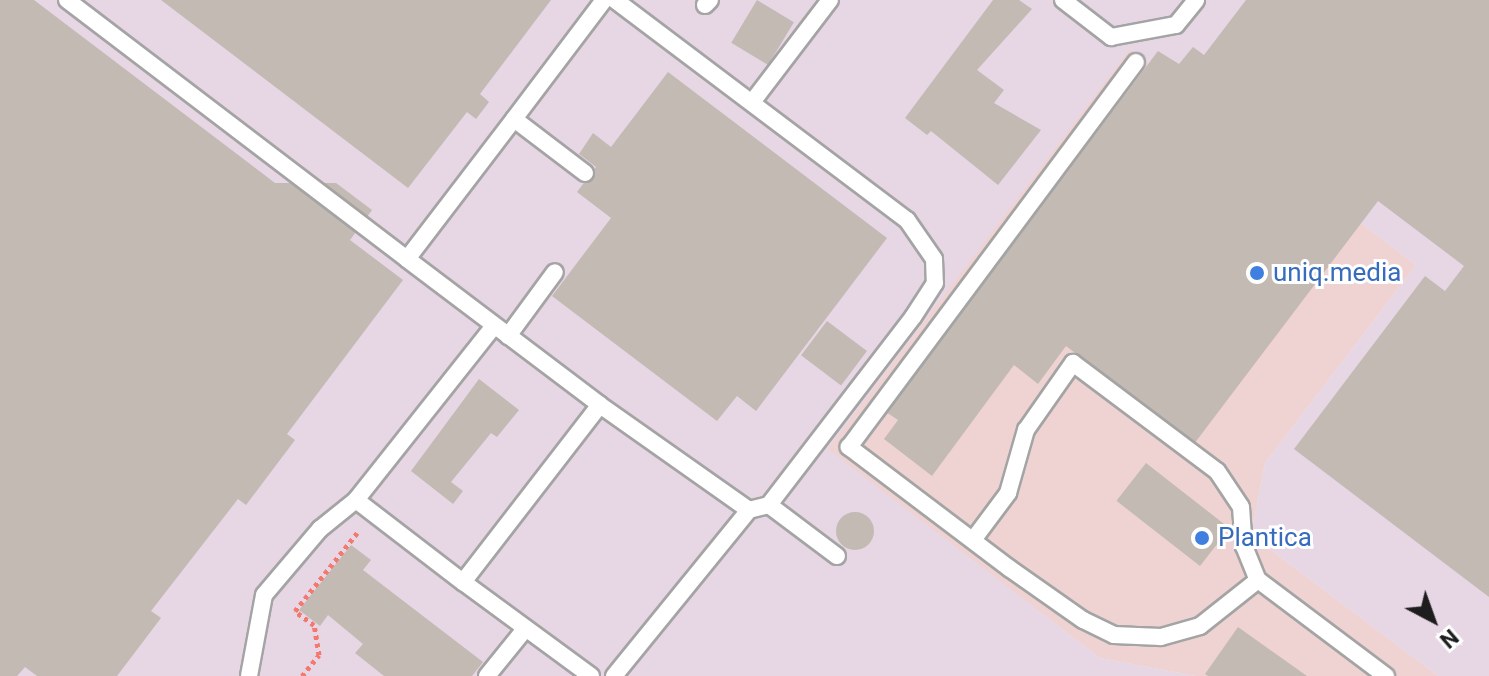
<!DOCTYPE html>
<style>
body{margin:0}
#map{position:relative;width:1489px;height:676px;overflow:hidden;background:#eeeae3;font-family:Roboto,sans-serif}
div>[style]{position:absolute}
.commercial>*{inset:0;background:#efd3d3}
.industrial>*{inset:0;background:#e7d6e4}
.building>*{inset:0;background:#c3bab3;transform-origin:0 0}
.round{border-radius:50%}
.path>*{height:5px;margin-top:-2.5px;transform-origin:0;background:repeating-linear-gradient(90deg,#f5786e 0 4px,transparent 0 8px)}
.roads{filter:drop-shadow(2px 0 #a4a4a4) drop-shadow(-2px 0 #a4a4a4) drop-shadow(0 2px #a4a4a4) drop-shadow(0 -2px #a4a4a4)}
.service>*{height:16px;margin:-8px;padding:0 8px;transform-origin:8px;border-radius:8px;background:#fff}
.dots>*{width:22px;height:22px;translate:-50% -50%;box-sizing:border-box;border:4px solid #fff;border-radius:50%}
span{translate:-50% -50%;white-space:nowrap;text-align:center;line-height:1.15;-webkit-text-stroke:6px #fff;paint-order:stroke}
.shop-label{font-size:26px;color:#366cbe}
.left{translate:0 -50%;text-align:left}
.north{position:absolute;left:1393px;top:580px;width:80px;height:80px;-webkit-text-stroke:6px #fff;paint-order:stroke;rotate:139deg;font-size:22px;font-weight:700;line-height:32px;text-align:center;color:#1d1d1d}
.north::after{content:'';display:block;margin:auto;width:28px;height:36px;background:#1d1d1d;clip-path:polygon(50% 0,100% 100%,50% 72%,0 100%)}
</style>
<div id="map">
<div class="commercial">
<div style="clip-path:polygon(1130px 48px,1416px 265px,1265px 463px,1251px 535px,1438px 676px,1196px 676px,1100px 658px,827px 449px)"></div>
</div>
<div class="industrial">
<div style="clip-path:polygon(0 0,1489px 0,1489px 676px,1438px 676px,1251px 535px,1265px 463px,1416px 265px,1130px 49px,828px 449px,1100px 658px,1196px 676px,0 676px)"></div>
</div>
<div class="building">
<div style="clip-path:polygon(0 0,34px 0,275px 183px,336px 183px,372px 210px,350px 240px,403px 280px,287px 434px,295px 440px,246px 505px,238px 499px,151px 611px,161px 618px,117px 676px,37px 676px,25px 667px,17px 676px,0 676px)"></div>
<div style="clip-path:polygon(161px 0,551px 0,480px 94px,489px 102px,476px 119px,467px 112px,408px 188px)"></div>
<div style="left:757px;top:0;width:43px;height:50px;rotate:31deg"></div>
<div style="clip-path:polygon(993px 0,1019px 0,1032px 9px,977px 70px,1004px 90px,994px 103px,1041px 130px,998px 185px,931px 131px,927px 135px,905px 118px)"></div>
<div style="clip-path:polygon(1246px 0,1489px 0,1489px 597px,1294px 449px,1425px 276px,1445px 291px,1464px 266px,1378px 201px,1194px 444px,1066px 346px,1038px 384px,1014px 365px,932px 476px,884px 439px,898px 420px,886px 412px,1158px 51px,1179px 64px,1193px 47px,1204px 55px)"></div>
<div style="clip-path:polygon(668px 72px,887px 238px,756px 411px,737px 396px,717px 421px,552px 296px,611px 218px,577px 192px,596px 167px,579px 154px,593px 133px,611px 147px)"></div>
<div style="left:827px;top:321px;width:50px;height:43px;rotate:37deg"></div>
<div style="clip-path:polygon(479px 379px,519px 410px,497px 437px,491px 433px,451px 482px,463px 491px,453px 504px,411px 471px)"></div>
<div style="left:1146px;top:463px;width:106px;height:48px;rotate:38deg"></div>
<div class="round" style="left:836px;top:512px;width:38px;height:38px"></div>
<div style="clip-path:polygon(351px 545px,371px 560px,363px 570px,483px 662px,472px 676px,384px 676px,355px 653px,363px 644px,328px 615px,320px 626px,299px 610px)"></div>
<div style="clip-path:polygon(1238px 627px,1307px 676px,1208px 676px,1205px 674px)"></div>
</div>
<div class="path">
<div style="left:302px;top:676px;width:27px;rotate:-51deg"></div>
<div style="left:319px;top:655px;width:30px;rotate:-99deg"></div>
<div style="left:314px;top:625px;width:24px;rotate:-144deg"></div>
<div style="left:295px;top:611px;width:100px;rotate:-51.5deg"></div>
</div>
<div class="roads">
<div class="service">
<div style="left:67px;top:0;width:427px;rotate:37.3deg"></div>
<div style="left:615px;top:0;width:366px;rotate:37deg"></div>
<div style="left:907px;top:220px;width:47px;rotate:55.3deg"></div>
<div style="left:934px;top:259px;width:24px;rotate:88deg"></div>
<div style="left:935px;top:283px;width:40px;rotate:122.9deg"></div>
<div style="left:913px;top:317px;width:237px;rotate:127.5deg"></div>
<div style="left:769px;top:505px;width:21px;rotate:166deg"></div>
<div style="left:1063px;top:0;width:61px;rotate:37.6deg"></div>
<div style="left:1111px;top:37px;width:66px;rotate:-10.5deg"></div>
<div style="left:1176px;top:25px;width:32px;rotate:-51deg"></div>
<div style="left:705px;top:5px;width:7px;rotate:-45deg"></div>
<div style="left:753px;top:101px;width:127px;rotate:-52.7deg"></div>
<div style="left:514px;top:119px;width:176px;rotate:127.4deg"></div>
<div style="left:407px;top:259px;width:242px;rotate:37.1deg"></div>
<div style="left:585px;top:173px;width:89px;rotate:-142.7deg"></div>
<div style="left:514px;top:119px;width:149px;rotate:-52.9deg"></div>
<div style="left:508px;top:336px;width:79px;rotate:-53.7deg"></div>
<div style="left:356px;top:500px;width:135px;rotate:37.5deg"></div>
<div style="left:769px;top:505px;width:85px;rotate:36.9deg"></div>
<div style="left:973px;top:540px;width:59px;rotate:-53.3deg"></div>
<div style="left:1008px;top:493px;width:66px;rotate:-74.1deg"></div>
<div style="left:1026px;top:430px;width:82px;rotate:-55deg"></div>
<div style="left:1073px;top:363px;width:180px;rotate:36.9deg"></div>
<div style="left:1217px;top:471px;width:43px;rotate:56.3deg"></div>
<div style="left:1241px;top:507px;width:39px;rotate:86deg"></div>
<div style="left:1244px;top:546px;width:37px;rotate:68deg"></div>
<div style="left:1258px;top:580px;width:74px;rotate:141.6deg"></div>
<div style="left:1200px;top:626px;width:41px;rotate:164.2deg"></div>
<div style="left:1161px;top:637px;width:47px;rotate:-177.6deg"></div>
<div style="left:1114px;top:635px;width:34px;rotate:-154deg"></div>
<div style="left:1083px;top:620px;width:90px;rotate:-144.9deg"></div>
<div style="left:1009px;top:568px;width:201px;rotate:-142.9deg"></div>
<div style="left:849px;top:447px;width:480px;rotate:-53.3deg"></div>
<div style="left:1258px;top:580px;width:160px;rotate:36.9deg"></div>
<div style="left:249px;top:676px;width:82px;rotate:-79.5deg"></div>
<div style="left:264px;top:595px;width:87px;rotate:-49.7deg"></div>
<div style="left:320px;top:529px;width:46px;rotate:-38.9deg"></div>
<div style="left:356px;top:500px;width:222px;rotate:-51.6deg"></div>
<div style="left:487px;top:676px;width:60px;rotate:-51deg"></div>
<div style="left:591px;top:676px;width:159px;rotate:-143.7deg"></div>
<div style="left:463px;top:582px;width:224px;rotate:-52.3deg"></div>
<div style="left:600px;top:405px;width:182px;rotate:35.2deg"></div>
<div style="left:749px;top:510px;width:214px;rotate:129.1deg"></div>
</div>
</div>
<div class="dots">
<div style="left:1257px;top:273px;background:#3f7fe0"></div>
<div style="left:1202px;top:538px;background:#3f7fe0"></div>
</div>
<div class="shop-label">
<span class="left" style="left:1273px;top:273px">uniq.media</span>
<span class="left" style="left:1218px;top:538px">Plantica</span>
</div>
<div class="north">N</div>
</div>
